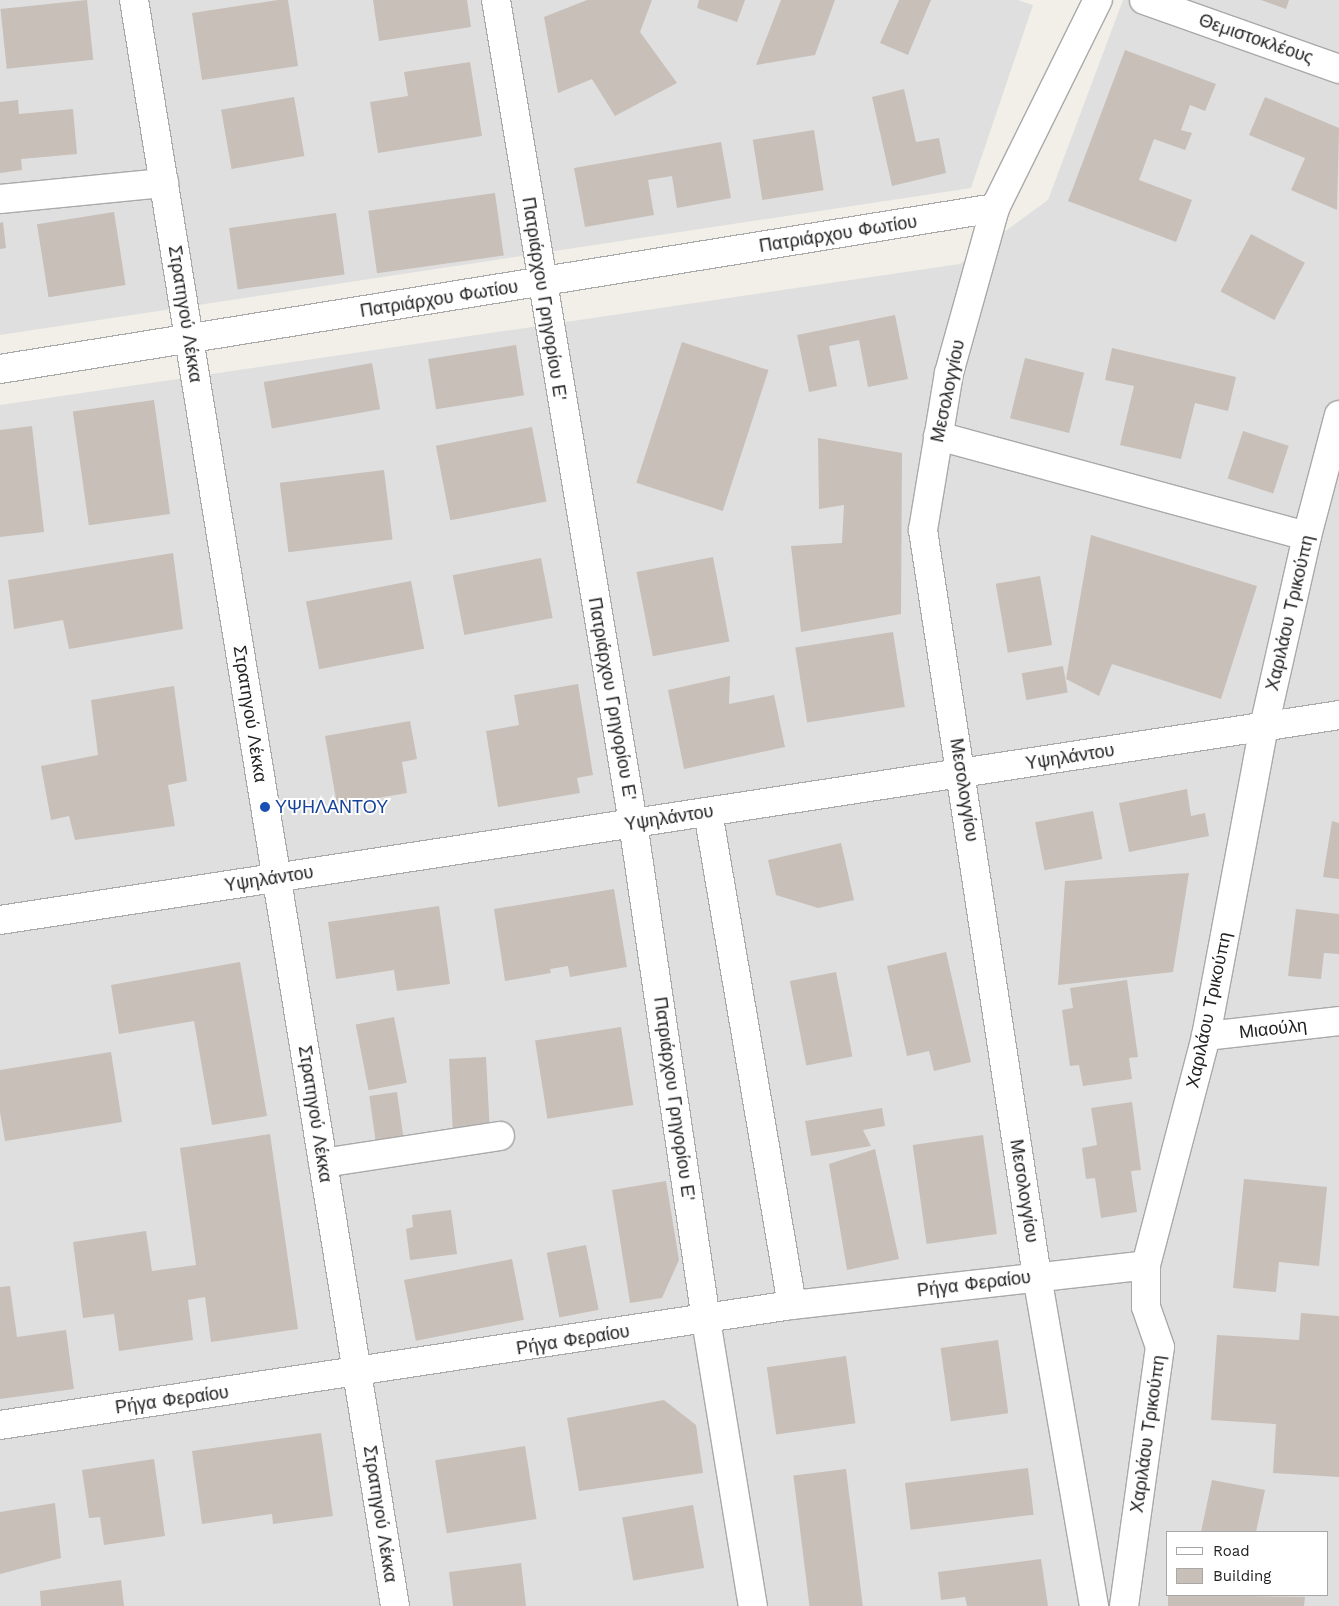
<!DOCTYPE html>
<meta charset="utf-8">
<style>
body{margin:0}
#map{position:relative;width:1339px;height:1606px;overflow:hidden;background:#f2efe9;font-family:"Work Sans",sans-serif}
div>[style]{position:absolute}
.residential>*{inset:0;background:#e0dfdf}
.building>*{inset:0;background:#c7bfb8;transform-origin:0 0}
.roads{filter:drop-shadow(1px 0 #a9a9a9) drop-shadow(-1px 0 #a9a9a9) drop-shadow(0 1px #a9a9a9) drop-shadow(0 -1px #a9a9a9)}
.minor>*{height:28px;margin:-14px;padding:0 14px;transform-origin:14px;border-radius:14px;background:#fff}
.dots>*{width:14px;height:14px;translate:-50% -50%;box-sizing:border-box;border:2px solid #fff;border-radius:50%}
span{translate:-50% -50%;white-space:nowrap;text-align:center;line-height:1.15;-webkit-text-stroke:4px #fff;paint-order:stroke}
.street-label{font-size:18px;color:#222}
.transit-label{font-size:18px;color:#164399}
.left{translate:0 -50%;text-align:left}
.legend{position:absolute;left:1166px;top:1531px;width:162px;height:65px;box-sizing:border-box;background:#fff;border:1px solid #a7a7a7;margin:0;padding:6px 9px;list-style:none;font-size:15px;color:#222}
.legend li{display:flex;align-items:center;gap:10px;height:25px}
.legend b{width:25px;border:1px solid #a7a7a7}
</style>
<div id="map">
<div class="residential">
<div style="clip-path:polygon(0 0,1018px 0,1033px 5px,971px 188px,0 335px)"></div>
<div style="clip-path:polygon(evenodd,1123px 0,1339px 0,1339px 1606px,0 1606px,0 405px,960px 264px,1048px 200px,1123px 0,1168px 1532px,1328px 1532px,1328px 1595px,1168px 1595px,1168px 1532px)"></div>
</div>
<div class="building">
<div style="left:87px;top:0;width:60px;height:87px;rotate:84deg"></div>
<div style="clip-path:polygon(278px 0,288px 0,298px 66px,202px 80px,192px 13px)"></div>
<div style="clip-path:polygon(373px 0,467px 0,471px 27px,379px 41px)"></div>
<div style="clip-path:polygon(587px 0,652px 0,640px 32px,677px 83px,615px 116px,592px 79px,558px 93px,544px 17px)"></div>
<div style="clip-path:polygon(699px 0,745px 0,737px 22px,697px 8px)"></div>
<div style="clip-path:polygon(781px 0,835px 0,815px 55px,756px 65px)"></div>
<div style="clip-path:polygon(899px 0,931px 0,908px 55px,880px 43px)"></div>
<div style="clip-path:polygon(1261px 0,1289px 0,1286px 9px)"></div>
<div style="clip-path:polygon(1125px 50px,1216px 84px,1205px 111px,1190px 105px,1181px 130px,1192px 133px,1185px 150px,1154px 139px,1139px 180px,1192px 200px,1176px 242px,1068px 201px)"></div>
<div style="clip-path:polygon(470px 62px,482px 136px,378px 153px,370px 102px,408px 96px,404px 72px)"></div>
<div style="clip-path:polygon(904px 89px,916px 142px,939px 138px,946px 173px,892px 186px,872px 97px)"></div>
<div style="left:294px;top:97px;width:60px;height:74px;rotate:80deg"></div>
<div style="clip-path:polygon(1265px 97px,1339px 128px,1337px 210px,1291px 190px,1305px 158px,1249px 135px)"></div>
<div style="clip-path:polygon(18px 100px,19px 114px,73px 109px,77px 154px,21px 159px,22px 170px,0 173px,0 102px)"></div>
<div style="left:814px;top:130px;width:61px;height:62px;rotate:81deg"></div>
<div style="clip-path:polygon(721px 142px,731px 198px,677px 208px,672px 176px,648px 180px,654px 215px,585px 227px,574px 168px)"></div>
<div style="left:495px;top:193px;width:63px;height:128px;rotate:82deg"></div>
<div style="left:114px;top:212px;width:74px;height:78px;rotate:81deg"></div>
<div style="left:336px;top:213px;width:62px;height:108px;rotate:82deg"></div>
<div style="clip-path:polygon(3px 222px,6px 248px,0 249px,0 223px)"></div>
<div style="left:1251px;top:234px;width:61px;height:65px;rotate:28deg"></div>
<div style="clip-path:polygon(895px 315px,908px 379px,868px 387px,859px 340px,829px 346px,837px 386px,809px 392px,797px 335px)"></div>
<div style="left:682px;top:342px;width:91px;height:148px;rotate:18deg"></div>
<div style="left:516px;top:345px;width:51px;height:89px;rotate:81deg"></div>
<div style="clip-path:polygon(1112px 348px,1236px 377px,1228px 411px,1195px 403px,1181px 459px,1120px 445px,1134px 386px,1105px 380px)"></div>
<div style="left:1025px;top:358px;width:61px;height:62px;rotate:14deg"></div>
<div style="left:372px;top:363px;width:47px;height:110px;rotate:80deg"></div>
<div style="left:154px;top:400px;width:115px;height:82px;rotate:82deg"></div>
<div style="clip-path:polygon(32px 426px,44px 532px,0 537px,0 430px)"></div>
<div style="left:532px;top:427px;width:76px;height:98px;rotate:79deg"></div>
<div style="left:1243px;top:431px;width:48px;height:50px;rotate:18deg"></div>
<div style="clip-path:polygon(818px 438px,902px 453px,901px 614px,801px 632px,791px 546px,842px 543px,844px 505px,819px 509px)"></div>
<div style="left:384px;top:470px;width:70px;height:105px;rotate:83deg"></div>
<div style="clip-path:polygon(1091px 535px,1257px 586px,1221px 699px,1112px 664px,1099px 696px,1066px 679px)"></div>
<div style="clip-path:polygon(173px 553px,183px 629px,69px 649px,63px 620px,14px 629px,8px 580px)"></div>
<div style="left:713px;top:557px;width:86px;height:78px;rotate:79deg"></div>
<div style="left:541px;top:558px;width:61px;height:90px;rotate:79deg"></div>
<div style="left:1040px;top:576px;width:70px;height:45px;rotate:80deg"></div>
<div style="left:411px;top:581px;width:69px;height:107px;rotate:79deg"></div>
<div style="left:893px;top:632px;width:76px;height:99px;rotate:81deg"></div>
<div style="left:1063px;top:666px;width:27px;height:42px;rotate:80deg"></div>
<div style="clip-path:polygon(730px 676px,729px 704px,774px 695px,785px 747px,684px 769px,668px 690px)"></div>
<div style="clip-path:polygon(578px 684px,593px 775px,577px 778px,580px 793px,498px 807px,486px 731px,519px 725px,514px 695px)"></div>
<div style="clip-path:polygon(174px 686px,187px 781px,168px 785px,175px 826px,75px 840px,69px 816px,51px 820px,41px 766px,98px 755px,91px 700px)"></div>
<div style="clip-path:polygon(410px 721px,417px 759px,402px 762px,407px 793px,337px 805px,325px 736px)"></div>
<div style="clip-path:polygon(1187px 789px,1191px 816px,1205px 813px,1209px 836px,1129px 852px,1119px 803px)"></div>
<div style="left:1093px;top:811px;width:49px;height:59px;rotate:79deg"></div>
<div style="clip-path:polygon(1332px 821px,1339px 823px,1339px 879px,1323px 877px)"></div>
<div style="clip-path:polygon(841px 843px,854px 900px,818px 908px,776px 895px,768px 860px)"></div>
<div style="clip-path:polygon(1189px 873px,1173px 972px,1058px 985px,1065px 881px)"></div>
<div style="clip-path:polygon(614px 889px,627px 967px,570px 977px,568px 966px,550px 969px,551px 973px,505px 981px,494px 909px)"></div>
<div style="clip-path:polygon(439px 906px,450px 984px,397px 991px,394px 970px,336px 979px,328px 922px)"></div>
<div style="clip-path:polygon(1296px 909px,1339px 914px,1339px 954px,1324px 953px,1321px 979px,1288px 976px)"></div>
<div style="clip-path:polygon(946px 952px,971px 1062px,934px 1071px,929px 1051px,907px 1056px,887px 966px)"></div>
<div style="clip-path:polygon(240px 962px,267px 1116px,212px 1125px,194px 1021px,119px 1034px,111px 985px)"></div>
<div style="left:836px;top:972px;width:86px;height:47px;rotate:79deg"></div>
<div style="clip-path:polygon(1127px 980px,1138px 1057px,1129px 1058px,1132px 1079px,1083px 1086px,1079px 1065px,1070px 1066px,1062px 1010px,1073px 1008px,1070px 988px)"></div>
<div style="left:394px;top:1017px;width:67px;height:39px;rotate:79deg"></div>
<div style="left:621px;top:1027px;width:79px;height:87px;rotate:81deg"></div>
<div style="clip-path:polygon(111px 1052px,122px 1122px,5px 1141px,0 1112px,0 1070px)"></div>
<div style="left:486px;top:1057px;width:70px;height:37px;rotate:87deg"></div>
<div style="left:397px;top:1092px;width:48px;height:28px;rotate:82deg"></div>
<div style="clip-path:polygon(1132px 1102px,1141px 1170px,1131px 1171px,1137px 1212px,1101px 1218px,1095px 1178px,1086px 1179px,1082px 1148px,1097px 1145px,1091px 1108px)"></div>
<div style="clip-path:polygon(882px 1108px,885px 1126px,863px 1130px,871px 1146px,811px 1156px,805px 1121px)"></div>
<div style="clip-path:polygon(270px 1134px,298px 1329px,211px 1342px,205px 1297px,188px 1300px,193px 1340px,119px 1351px,114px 1314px,83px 1318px,73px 1242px,146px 1231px,152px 1271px,196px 1265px,180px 1148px)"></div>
<div style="left:983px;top:1135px;width:100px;height:71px;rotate:82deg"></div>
<div style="clip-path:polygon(875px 1149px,899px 1259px,847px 1270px,829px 1164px)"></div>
<div style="clip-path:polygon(1244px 1179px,1327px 1187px,1319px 1266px,1279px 1262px,1276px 1292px,1233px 1288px)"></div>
<div style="clip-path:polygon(666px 1181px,679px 1260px,662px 1298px,630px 1303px,612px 1190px)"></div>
<div style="clip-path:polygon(451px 1210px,457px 1254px,410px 1260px,406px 1229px,413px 1227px,412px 1215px)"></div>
<div style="left:586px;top:1245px;width:66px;height:40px;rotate:79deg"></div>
<div style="left:512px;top:1259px;width:62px;height:110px;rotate:79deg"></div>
<div style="clip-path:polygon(10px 1286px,17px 1337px,66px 1330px,74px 1389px,0 1399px,0 1287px)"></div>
<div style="clip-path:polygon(1301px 1313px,1339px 1316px,1339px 1477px,1273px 1473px,1276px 1424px,1211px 1420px,1217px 1335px,1299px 1340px)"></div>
<div style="left:998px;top:1340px;width:74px;height:58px;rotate:82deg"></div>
<div style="left:846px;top:1356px;width:68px;height:80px;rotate:82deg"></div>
<div style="clip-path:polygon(664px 1400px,696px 1425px,703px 1473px,579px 1491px,567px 1418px)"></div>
<div style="clip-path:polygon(321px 1433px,333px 1516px,273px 1524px,272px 1514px,202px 1524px,192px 1451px)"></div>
<div style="left:525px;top:1446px;width:74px;height:91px;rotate:81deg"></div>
<div style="clip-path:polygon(154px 1459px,165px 1536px,104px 1545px,100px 1517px,89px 1518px,82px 1470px)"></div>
<div style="left:1028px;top:1468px;width:47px;height:124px;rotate:83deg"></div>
<div style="left:846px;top:1469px;width:138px;height:53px;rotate:83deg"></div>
<div style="clip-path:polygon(1212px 1480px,1265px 1490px,1256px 1532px,1201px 1532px)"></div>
<div style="clip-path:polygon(55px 1503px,61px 1558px,0 1574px,0 1512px)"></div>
<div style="left:693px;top:1505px;width:64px;height:72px;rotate:80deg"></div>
<div style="clip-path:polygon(1041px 1559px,1048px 1606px,967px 1606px,965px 1597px,941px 1600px,938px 1572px)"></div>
<div style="clip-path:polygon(521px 1563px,526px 1606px,453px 1606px,449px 1572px)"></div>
<div style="clip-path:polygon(121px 1580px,124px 1606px,41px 1606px,40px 1591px)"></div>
<div style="clip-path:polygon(1168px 1595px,1305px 1597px,1304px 1606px,1168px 1606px)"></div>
</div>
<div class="roads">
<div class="minor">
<div style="left:134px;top:0;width:1627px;rotate:80.77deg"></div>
<div style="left:496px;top:0;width:834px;rotate:80.55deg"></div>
<div style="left:633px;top:823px;width:502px;rotate:81.64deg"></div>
<div style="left:706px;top:1320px;width:290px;rotate:80.7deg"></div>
<div style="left:1144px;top:0;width:207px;rotate:19.5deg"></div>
<div style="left:0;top:199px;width:165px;rotate:-5.6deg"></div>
<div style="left:0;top:369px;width:1008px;rotate:-9.19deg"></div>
<div style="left:938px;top:436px;width:382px;rotate:15.2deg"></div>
<div style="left:708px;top:812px;width:500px;rotate:80.33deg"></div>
<div style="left:0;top:920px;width:1355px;rotate:-8.7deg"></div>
<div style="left:1206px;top:1036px;width:134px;rotate:-6.4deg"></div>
<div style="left:323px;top:1163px;width:179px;rotate:-8.7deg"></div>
<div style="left:0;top:1425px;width:801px;rotate:-8.62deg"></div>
<div style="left:792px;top:1305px;width:356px;rotate:-6.4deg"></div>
<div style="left:1094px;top:1606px;width:335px;rotate:-99.8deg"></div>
<div style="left:1037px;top:1276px;width:755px;rotate:-98.69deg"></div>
<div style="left:923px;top:530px;width:159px;rotate:-80.6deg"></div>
<div style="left:949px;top:373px;width:171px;rotate:-74.4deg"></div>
<div style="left:995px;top:208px;width:232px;rotate:-63.7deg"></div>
<div style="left:1124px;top:1606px;width:261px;rotate:-82.1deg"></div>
<div style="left:1160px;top:1347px;width:42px;rotate:-109.3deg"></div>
<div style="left:1146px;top:1307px;width:42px;rotate:-90deg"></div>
<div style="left:1146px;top:1265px;width:237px;rotate:-75.3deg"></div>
<div style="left:1206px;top:1036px;width:314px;rotate:-79.4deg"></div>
<div style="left:1264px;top:727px;width:196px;rotate:-77.3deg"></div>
<div style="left:1307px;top:536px;width:125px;rotate:-75.2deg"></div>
</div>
</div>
<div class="dots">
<div style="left:265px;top:807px;background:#1a4fb4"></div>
</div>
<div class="street-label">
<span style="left:1256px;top:39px;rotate:19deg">Θεμιστοκλέους</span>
<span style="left:838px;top:234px;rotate:-9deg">Πατριάρχου Φωτίου</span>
<span style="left:439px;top:299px;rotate:-9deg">Πατριάρχου Φωτίου</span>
<span style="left:544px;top:299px;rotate:81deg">Πατριάρχου Γρηγορίου Ε'</span>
<span style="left:185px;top:314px;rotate:81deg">Στρατηγού Λέκκα</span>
<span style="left:948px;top:391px;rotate:-78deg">Μεσολογγίου</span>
<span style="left:1290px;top:613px;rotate:-77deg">Χαριλάου Τρικούπη</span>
<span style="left:612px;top:699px;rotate:80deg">Πατριάρχου Γρηγορίου Ε'</span>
<span style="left:250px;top:714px;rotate:81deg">Στρατηγού Λέκκα</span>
<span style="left:1070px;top:757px;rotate:-9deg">Υψηλάντου</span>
<span style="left:964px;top:790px;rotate:81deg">Μεσολογγίου</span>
<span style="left:669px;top:818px;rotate:-9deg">Υψηλάντου</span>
<span style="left:269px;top:879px;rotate:-9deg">Υψηλάντου</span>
<span style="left:1209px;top:1010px;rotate:-78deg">Χαριλάου Τρικούπη</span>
<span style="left:1273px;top:1029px;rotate:-6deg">Μιαούλη</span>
<span style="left:674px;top:1099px;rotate:82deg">Πατριάρχου Γρηγορίου Ε'</span>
<span style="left:315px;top:1114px;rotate:81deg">Στρατηγού Λέκκα</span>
<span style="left:1024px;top:1191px;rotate:81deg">Μεσολογγίου</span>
<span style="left:974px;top:1284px;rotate:-7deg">Ρήγα Φεραίου</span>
<span style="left:573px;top:1340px;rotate:-9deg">Ρήγα Φεραίου</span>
<span style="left:172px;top:1400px;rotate:-8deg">Ρήγα Φεραίου</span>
<span style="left:1148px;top:1434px;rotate:-82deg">Χαριλάου Τρικούπη</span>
<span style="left:380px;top:1514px;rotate:81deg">Στρατηγού Λέκκα</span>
</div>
<div class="transit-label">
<span class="left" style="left:275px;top:807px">ΥΨΗΛΑΝΤΟΥ</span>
</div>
<ul class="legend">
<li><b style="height:6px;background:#fff"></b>Road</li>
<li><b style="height:14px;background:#c7bfb8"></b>Building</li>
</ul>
</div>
